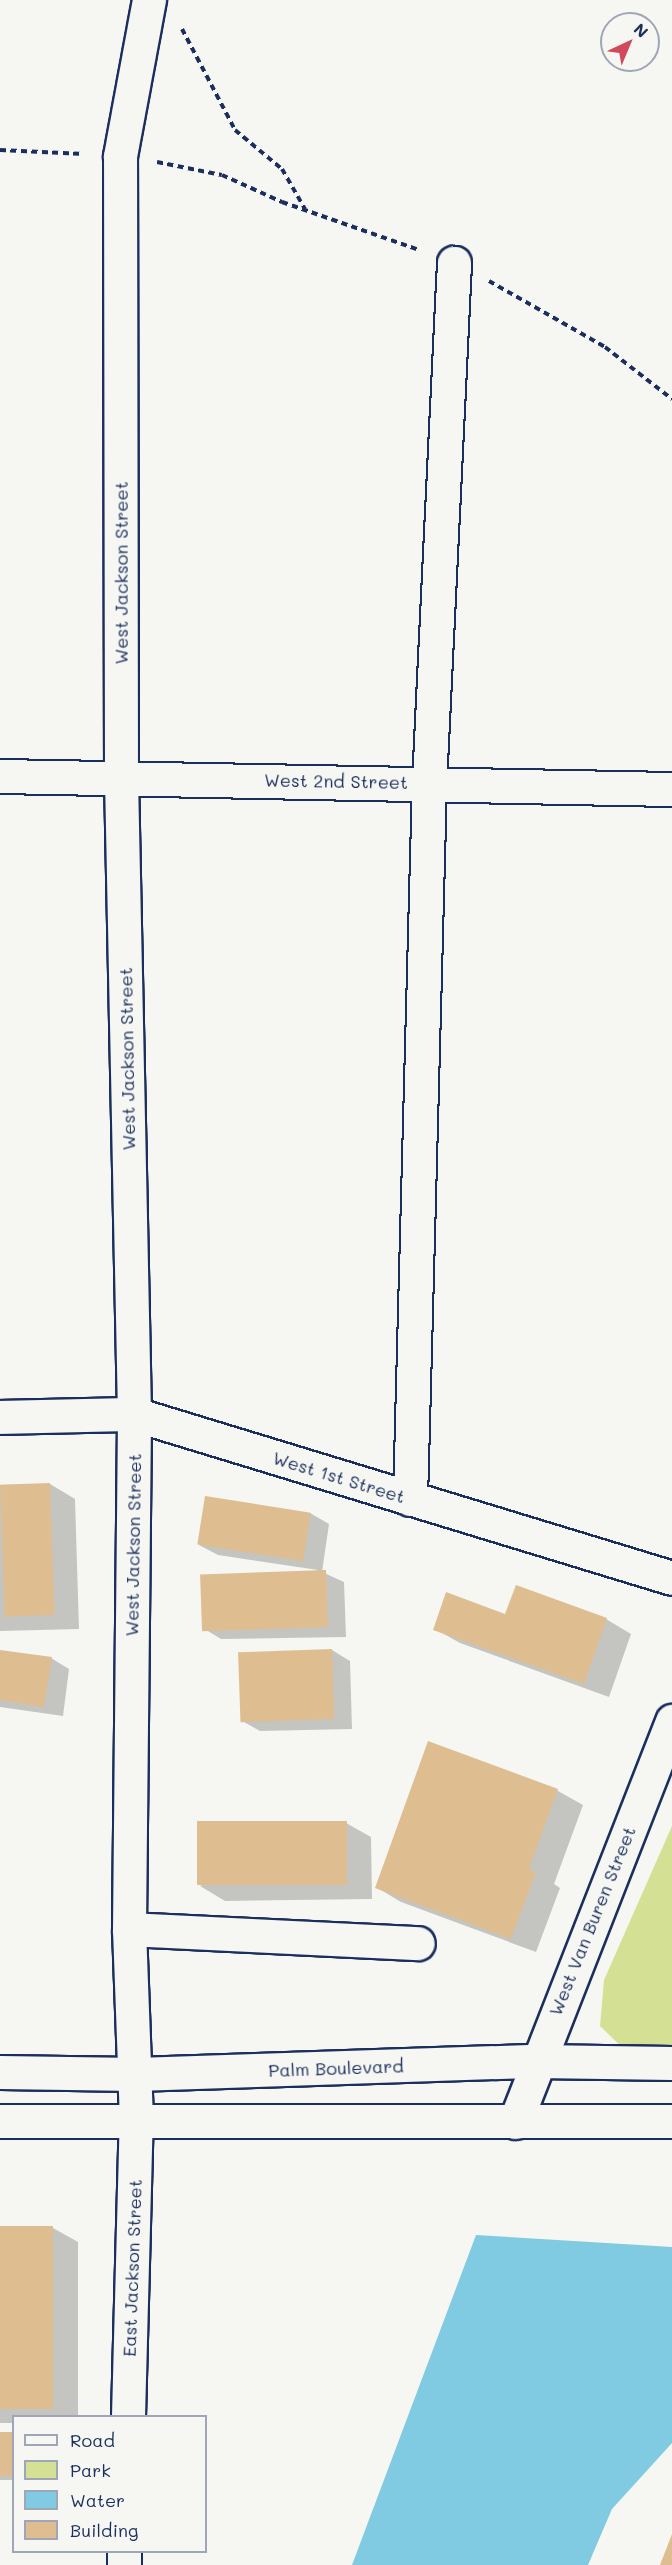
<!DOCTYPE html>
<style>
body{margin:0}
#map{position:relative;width:672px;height:2565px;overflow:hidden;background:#f6f6f2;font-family:Mali,sans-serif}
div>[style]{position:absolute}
.green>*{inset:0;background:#d4e194}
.water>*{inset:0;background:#80cbe1}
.shadow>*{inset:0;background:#0003;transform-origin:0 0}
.building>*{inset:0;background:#debe91;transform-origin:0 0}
.path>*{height:4px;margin-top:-2px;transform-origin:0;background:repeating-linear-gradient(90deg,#1b2f5e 0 6px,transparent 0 10.5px)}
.roads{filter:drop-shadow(2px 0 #1b2f5e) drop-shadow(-2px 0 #1b2f5e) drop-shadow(0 2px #1b2f5e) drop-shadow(0 -2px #1b2f5e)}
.minor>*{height:33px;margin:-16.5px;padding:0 16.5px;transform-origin:16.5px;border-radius:16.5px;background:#f6f6f2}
.major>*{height:33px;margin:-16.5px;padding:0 16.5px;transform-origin:16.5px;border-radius:16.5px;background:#f6f6f2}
span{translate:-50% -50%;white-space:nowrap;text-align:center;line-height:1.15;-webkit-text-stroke:6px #f6f6f2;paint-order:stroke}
.street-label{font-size:18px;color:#1b2f5e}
.legend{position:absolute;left:12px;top:2415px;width:195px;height:138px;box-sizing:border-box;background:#f6f6f2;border:2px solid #9ea6b7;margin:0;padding:8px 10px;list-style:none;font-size:18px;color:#1b2f5e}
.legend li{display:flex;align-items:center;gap:12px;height:30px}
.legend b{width:30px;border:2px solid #9ea6b7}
.north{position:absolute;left:600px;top:12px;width:60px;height:60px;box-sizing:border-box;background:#f6f6f2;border:2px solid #9ea6b7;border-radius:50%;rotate:44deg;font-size:16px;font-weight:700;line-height:24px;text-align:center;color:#1b2f5e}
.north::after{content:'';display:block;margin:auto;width:21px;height:27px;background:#d1495b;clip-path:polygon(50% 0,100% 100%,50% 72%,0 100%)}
</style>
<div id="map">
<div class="green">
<div style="clip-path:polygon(672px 1826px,672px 2051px,627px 2052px,600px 2026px,604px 1980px)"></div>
</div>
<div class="water">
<div style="clip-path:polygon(476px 2235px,672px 2247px,672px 2443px,612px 2509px,588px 2565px,352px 2565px)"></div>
</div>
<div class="shadow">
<div style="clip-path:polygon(50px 1484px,75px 1499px,79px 1629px,0 1631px,0 1485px)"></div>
<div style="clip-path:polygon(310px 1513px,329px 1524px,322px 1572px,344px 1582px,346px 1637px,221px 1639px,203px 1628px,318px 1570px,218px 1555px,199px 1545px)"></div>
<div style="clip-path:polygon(506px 1616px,606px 1619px,631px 1634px,609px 1697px,460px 1643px,435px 1629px)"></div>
<div style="clip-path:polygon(332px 1650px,350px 1661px,352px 1729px,260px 1731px,242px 1721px)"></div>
<div style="clip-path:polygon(0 1651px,51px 1658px,69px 1669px,63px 1716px,0 1707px)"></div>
<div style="clip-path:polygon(429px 1743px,558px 1791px,583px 1805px,554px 1884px,560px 1888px,536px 1952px,401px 1902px,376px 1887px)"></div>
<div style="clip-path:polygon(346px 1823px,371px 1837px,372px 1899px,225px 1901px,200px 1886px)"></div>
<div style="clip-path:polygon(0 2227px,53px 2228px,78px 2242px,78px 2416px,14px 2416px,14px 2423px,0 2423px)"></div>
<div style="left:0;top:2434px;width:14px;height:46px"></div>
</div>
<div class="building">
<div style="left:50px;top:1483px;width:132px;height:50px;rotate:88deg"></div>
<div style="left:205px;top:1496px;width:107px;height:49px;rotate:9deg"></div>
<div style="left:326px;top:1570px;width:57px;height:126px;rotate:88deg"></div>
<div style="clip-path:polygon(516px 1585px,607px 1618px,584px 1684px,433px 1630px,446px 1592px,505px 1614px)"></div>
<div style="left:332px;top:1649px;width:70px;height:94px;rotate:88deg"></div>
<div style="clip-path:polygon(0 1650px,52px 1657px,44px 1707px,0 1700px)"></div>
<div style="clip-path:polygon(428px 1741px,558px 1789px,529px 1869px,536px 1872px,511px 1939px,375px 1888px)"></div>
<div style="left:347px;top:1821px;width:64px;height:150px;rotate:90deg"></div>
<div style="left:0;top:2226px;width:53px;height:183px"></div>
<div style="left:14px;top:2432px;width:44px;height:14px;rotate:90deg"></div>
<div style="clip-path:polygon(672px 2534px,672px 2565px,660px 2565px)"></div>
</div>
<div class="path">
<div style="left:182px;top:29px;width:114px;rotate:62.3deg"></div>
<div style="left:235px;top:130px;width:61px;rotate:39.7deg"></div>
<div style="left:282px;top:169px;width:46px;rotate:60.1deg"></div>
<div style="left:0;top:150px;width:84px;rotate:2.7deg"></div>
<div style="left:157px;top:162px;width:66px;rotate:11.3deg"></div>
<div style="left:222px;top:175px;width:66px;rotate:24.2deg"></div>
<div style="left:282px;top:202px;width:145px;rotate:19.3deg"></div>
<div style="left:489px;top:281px;width:133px;rotate:29.6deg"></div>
<div style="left:605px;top:347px;width:85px;rotate:37.8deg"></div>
</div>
<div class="roads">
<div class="minor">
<div style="left:0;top:776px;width:672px;rotate:1.11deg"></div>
<div style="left:0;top:1417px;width:134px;rotate:-1.3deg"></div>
<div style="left:134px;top:1414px;width:562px;rotate:16.95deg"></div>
<div style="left:410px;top:1499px;width:716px;rotate:-88.48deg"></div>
<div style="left:429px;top:783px;width:521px;rotate:-87.25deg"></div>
<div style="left:129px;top:1929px;width:289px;rotate:2.8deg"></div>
<div style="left:515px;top:2122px;width:431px;rotate:-68.6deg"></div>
<div style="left:128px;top:2416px;width:296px;rotate:-88.5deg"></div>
<div style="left:136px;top:2120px;width:191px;rotate:-92.1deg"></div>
<div style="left:129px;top:1929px;width:515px;rotate:-89.44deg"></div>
<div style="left:134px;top:1414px;width:638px;rotate:-91.17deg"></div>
<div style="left:121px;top:776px;width:620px;rotate:-90.09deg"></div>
<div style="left:120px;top:156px;width:159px;rotate:-79.5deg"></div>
<div style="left:124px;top:2565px;width:13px;rotate:-90deg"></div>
</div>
<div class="major">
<div style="left:0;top:2072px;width:136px;rotate:0.8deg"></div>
<div style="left:136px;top:2074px;width:400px;rotate:-1.9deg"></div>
<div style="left:536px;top:2061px;width:136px;rotate:0.8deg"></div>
<div style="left:0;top:2121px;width:672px"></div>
</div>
</div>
<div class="street-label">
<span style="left:121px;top:573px;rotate:-90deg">West Jackson Street</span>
<span style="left:336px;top:781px;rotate:1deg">West 2nd Street</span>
<span style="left:127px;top:1059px;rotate:-91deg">West Jackson Street</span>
<span style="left:339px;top:1477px;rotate:17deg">West 1st Street</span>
<span style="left:133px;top:1545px;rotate:-89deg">West Jackson Street</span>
<span style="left:592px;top:1921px;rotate:-68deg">West Van Buren Street</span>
<span style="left:336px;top:2068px;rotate:-2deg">Palm Boulevard</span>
<span style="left:132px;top:2268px;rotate:-88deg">East Jackson Street</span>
</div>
<ul class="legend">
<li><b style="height:8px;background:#f6f6f2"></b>Road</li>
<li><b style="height:16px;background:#d4e194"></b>Park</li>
<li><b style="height:16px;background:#80cbe1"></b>Water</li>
<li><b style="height:16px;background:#debe91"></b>Building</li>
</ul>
<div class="north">N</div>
</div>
